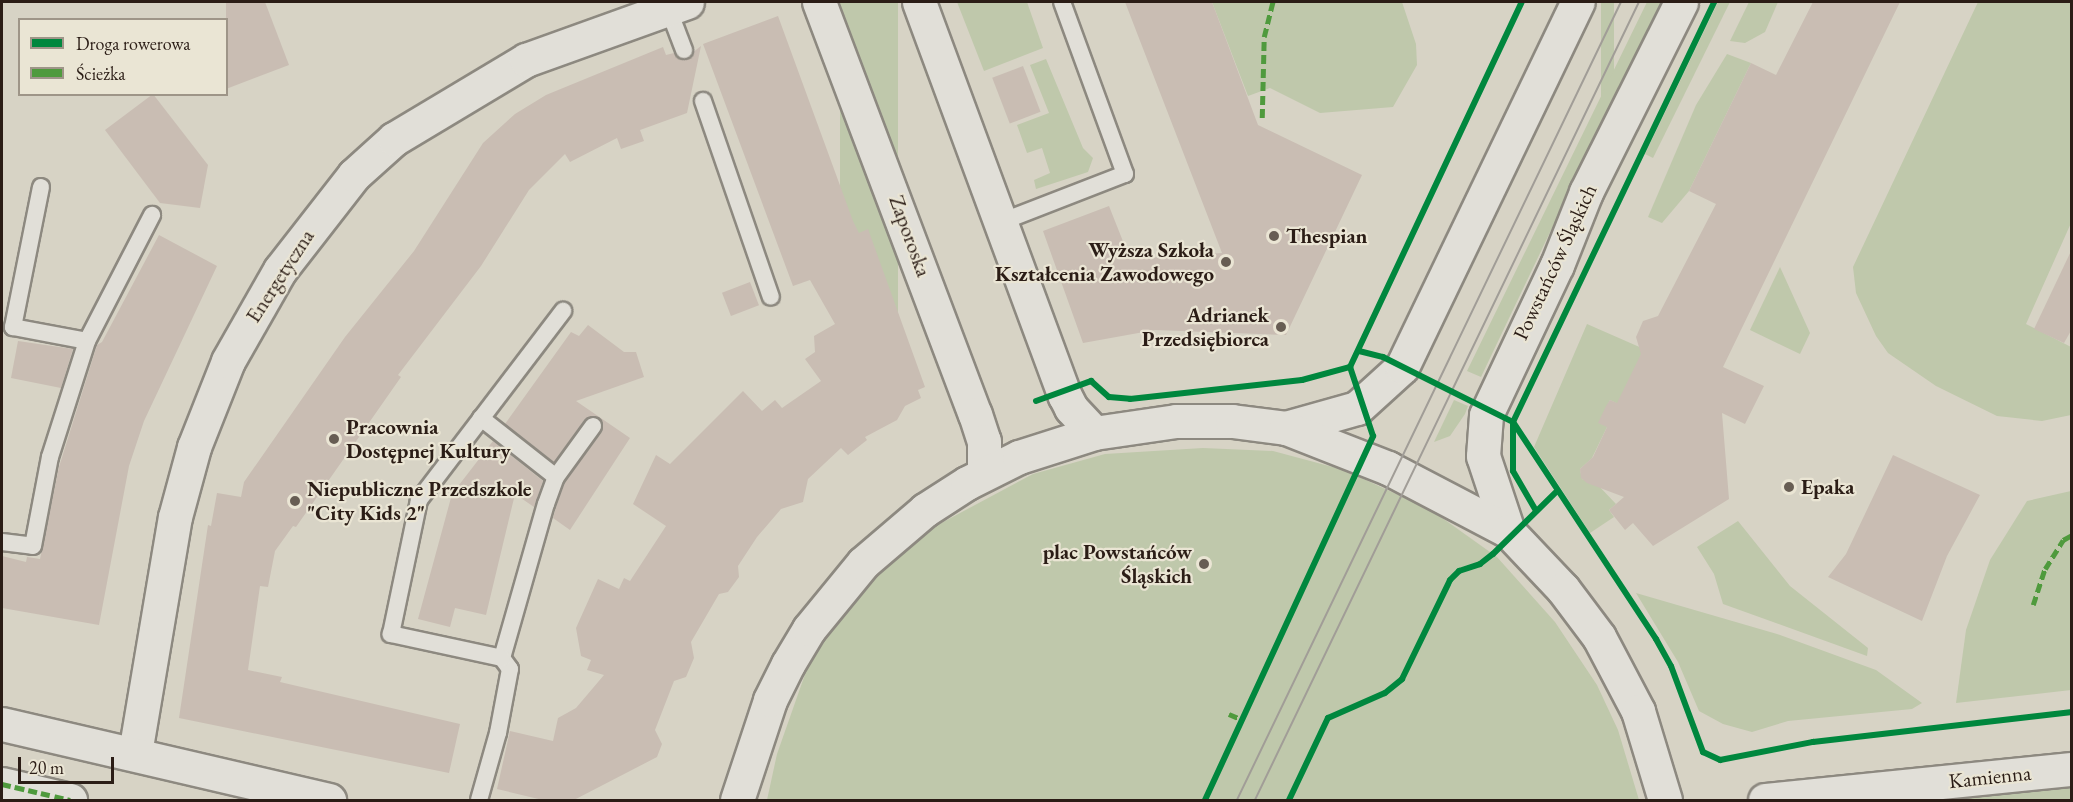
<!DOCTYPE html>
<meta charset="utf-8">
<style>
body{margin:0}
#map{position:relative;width:2073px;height:802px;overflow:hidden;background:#d7d3c5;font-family:"EB Garamond",serif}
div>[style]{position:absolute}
.green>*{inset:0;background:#bfc8ab;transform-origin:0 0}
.building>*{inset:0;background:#c9bdb3;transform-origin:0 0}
.roads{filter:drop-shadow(2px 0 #8d8980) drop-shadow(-2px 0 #8d8980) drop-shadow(0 2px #8d8980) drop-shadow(0 -2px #8d8980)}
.lane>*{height:16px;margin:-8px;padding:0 8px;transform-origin:8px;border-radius:8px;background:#e1dfd8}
.street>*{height:33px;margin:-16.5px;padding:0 16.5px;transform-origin:16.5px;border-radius:16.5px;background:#e1dfd8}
.secondary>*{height:33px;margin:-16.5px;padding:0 16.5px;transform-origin:16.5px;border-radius:16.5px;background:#e1dfd8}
.tram>*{height:1.5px;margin:-0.75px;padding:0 0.75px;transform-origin:0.75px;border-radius:0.75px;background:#a19d97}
.quiet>*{height:4.5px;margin-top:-2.25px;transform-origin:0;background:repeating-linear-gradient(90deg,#4f9a3d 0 9px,transparent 0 13.5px)}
.cycleway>*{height:6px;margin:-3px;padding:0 3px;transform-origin:3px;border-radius:3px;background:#00873e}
.dots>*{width:16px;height:16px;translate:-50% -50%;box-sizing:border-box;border:3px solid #eae5d4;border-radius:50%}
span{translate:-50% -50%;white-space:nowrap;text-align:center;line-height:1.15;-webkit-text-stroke:4.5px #eae5d4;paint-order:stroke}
.street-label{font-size:21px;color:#2b1d16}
.poi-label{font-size:21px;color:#2b1d16;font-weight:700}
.left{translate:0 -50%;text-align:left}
.right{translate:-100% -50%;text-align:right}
.frame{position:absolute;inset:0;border:3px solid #2b1d16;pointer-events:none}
.legend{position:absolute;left:18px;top:18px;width:210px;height:78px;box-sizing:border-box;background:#eae5d4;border:2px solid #9e9588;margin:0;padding:8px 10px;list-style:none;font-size:18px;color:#2b1d16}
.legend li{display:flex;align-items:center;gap:12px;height:30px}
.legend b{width:30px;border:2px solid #9e9588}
.scale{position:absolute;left:18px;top:757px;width:96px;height:27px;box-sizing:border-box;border:3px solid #2b1d16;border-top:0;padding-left:8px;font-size:18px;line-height:21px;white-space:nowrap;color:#2b1d16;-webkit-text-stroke:4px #eae5d4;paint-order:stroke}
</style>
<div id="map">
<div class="green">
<div style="left:840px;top:2px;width:58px;height:354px"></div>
<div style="clip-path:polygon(957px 2px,1027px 2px,1043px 48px,984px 71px)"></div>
<div style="clip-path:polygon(1212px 2px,1402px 2px,1416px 44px,1417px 65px,1393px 107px,1320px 113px,1270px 88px,1248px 96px)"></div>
<div style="left:1601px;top:2px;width:13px;height:169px"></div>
<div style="clip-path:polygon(1647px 2px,1665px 2px,1593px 142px,1481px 377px,1467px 371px)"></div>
<div style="clip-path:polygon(1718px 2px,1730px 2px,1653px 158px,1645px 154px)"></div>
<div style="clip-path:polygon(1749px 2px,1778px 2px,1765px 32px,1745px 43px,1730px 41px)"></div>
<div style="clip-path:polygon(1978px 2px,2071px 2px,2071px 223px,2026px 324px,2071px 347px,2071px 415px,2042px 421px,1997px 416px,1936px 386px,1888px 353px,1876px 336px,1856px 293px,1853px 267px)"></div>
<div style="clip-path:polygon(1727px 54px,1751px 63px,1689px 191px,1662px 223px,1648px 217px,1696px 105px)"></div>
<div style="clip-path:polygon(1046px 59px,1083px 148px,1093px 158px,1088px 172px,1036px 189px,1034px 180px,1050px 173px,1042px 148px,1027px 153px,1017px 125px,1049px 113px,1030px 65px)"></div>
<div style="clip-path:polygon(1780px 267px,1810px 333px,1800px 354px,1750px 330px)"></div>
<div style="clip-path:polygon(1587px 324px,1644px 349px,1618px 404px,1610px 400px,1608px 404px,1607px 427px,1592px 458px,1580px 469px,1582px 479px,1597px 484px,1616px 504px,1609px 510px,1614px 517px,1590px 533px,1534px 447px)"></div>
<div style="clip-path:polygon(1454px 400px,1468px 406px,1465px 414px,1450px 436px,1434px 442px)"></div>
<div style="clip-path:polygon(1203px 448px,1273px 451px,1344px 470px,1431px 510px,1497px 557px,1555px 622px,1597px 685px,1618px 730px,1639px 800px,767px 800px,777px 754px,809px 663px,833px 627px,888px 563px,932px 528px,1033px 474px,1105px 454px)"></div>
<div style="clip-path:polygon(2071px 491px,2071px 690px,1956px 703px,1966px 630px,1990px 560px,2027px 501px)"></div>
<div style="clip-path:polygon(1738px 521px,1790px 586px,1868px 648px,1867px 656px,1723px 604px,1714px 574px,1697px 547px)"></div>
<div style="clip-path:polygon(1636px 593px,1777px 634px,1876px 670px,1922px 703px,1912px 709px,1788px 721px,1752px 732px,1723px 724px,1699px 711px,1678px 662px)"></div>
<div style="clip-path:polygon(2071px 786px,2071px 800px,1921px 800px,2016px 791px)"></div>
</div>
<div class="building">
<div style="clip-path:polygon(226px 2px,265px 2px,289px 65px,226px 89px)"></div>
<div style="clip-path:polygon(1125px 2px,1212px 2px,1258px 125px,1362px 175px,1286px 335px,1155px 330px,1083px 343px,1043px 231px,1109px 206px,1130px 259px,1222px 253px)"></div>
<div style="clip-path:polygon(1813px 2px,1900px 2px,1723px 367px,1764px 386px,1745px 424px,1722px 413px,1729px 499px,1653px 546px,1633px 523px,1625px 530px,1609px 510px,1624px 497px,1587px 483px,1581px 478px,1580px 469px,1593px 457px,1607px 427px,1598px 423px,1606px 406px,1610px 400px,1617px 403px,1641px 354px,1636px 337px,1643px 321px,1658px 316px,1716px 204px,1689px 191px,1751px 63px,1776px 75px)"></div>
<div style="clip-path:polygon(778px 16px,853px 221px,859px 233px,868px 229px,925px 387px,918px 390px,921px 398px,905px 406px,897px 420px,865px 437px,867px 440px,848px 455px,841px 448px,808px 479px,803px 502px,781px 509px,757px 537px,738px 566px,739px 577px,728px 592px,719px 594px,691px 642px,694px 658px,686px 677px,674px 681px,655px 730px,662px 744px,657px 757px,572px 801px,547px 801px,497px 789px,510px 731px,553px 741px,558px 718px,576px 708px,604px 675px,587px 670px,591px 660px,581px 656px,576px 628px,598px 579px,619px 589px,624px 578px,630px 581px,666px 526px,633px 504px,656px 455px,670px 464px,743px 391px,762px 411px,775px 400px,782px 408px,821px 381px,805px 359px,815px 352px,814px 336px,835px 324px,810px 280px,793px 286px,703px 44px)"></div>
<div style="clip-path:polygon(701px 46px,687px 113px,640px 130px,644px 141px,621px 149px,617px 138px,570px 162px,565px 154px,529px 190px,481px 266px,398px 375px,401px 377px,296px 527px,293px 526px,275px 551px,268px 587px,260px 586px,248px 670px,282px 677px,280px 682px,460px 724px,449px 773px,179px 718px,208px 525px,211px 526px,217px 493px,241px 497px,244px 482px,345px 337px,414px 251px,483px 143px,515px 114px,546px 95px,663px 47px,666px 55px,674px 53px,683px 60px)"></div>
<div style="left:1023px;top:66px;width:49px;height:33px;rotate:69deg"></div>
<div style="clip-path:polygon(153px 94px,208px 165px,200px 208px,160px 203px,105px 130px)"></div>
<div style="clip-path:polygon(159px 235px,217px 266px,144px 421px,129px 466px,99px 625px,2px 608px,2px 556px,26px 562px,27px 557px,40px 559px,59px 467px,97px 345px,102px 342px)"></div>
<div style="clip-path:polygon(2072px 249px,2072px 329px,2064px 343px,2034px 329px)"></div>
<div style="left:750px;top:282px;width:25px;height:30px;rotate:69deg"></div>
<div style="clip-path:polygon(588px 325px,624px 352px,636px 352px,644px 377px,576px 401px,630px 438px,570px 530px,553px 518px,556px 507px,565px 482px,602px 432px,602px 421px,594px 416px,585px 419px,554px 462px,505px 424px,571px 332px,579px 336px)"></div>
<div style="clip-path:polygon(18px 341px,73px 349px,61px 388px,11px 378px)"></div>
<div style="clip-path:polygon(493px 441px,543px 481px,534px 507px,515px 494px,486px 615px,455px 608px,450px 627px,418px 619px,452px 494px)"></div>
<div style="clip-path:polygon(1893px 455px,1980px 495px,1947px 556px,1922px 621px,1828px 577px,1846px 554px)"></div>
</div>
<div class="roads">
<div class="lane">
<div style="left:668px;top:8px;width:45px;rotate:69.1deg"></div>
<div style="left:703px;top:101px;width:207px;rotate:70.9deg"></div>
<div style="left:41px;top:187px;width:143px;rotate:101.3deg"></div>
<div style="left:13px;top:327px;width:75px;rotate:10.7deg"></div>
<div style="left:87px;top:341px;width:142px;rotate:-62.7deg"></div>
<div style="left:1001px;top:222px;width:133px;rotate:-21.2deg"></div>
<div style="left:1125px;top:174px;width:183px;rotate:-110.1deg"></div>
<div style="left:481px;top:418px;width:95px;rotate:38.2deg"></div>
<div style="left:2px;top:542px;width:31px;rotate:7deg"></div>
<div style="left:33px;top:546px;width:91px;rotate:-79.2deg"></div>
<div style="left:50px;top:457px;width:122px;rotate:-72.3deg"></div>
<div style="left:502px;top:658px;width:160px;rotate:-74.1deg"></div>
<div style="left:546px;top:504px;width:29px;rotate:-70deg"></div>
<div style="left:556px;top:477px;width:63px;rotate:-54deg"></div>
<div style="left:479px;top:800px;width:70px;rotate:-74.2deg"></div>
<div style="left:498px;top:733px;width:65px;rotate:-79.4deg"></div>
<div style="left:510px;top:669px;width:14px;rotate:-126deg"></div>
<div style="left:502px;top:658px;width:114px;rotate:-167.8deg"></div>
<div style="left:391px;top:634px;width:137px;rotate:-78.2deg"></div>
<div style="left:419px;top:500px;width:238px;rotate:-52.7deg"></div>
</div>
<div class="street">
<div style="left:135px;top:753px;width:239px;rotate:-80.4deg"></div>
<div style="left:175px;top:517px;width:73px;rotate:-74.8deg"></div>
<div style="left:194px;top:447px;width:92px;rotate:-68.4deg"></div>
<div style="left:228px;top:361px;width:105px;rotate:-60.3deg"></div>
<div style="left:280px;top:270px;width:120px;rotate:-52.1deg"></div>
<div style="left:354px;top:175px;width:54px;rotate:-42deg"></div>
<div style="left:394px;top:139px;width:154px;rotate:-30.9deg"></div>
<div style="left:526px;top:60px;width:171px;rotate:-19.8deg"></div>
<div style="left:2px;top:784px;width:70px;rotate:13.2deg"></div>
</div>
<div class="secondary">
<div style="left:819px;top:2px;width:441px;rotate:69.3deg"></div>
<div style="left:975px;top:414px;width:28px;rotate:72deg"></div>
<div style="left:984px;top:441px;width:32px;rotate:90deg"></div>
<div style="left:919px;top:2px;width:420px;rotate:69.7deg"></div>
<div style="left:1065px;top:396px;width:13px;rotate:63deg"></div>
<div style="left:1071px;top:408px;width:34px;rotate:47deg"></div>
<div style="left:1286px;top:428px;width:74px;rotate:-15.7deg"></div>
<div style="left:1357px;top:408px;width:61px;rotate:-42.3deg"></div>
<div style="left:1402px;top:367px;width:405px;rotate:-64.3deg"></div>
<div style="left:1508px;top:531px;width:79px;rotate:-108.4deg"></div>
<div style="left:1483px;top:456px;width:41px;rotate:-85.8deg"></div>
<div style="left:1486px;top:415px;width:166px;rotate:-64.7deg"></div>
<div style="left:1557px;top:265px;width:79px;rotate:-68.3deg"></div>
<div style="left:1586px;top:192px;width:212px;rotate:-63.4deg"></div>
<div style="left:2px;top:724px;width:336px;rotate:13.1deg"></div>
<div style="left:737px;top:800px;width:105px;rotate:-71.7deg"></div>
<div style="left:770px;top:700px;width:40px;rotate:-63.4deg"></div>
<div style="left:788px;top:664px;width:41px;rotate:-59deg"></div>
<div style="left:809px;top:629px;width:85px;rotate:-50.7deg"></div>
<div style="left:863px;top:563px;width:82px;rotate:-40.5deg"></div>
<div style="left:925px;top:510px;width:50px;rotate:-32.7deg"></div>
<div style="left:967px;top:483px;width:58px;rotate:-26.6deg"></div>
<div style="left:1019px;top:457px;width:79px;rotate:-17.7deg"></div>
<div style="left:1094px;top:433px;width:83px;rotate:-8.3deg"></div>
<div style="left:1176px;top:421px;width:56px"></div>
<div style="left:1232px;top:421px;width:54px;rotate:7.4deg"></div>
<div style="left:1286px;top:428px;width:110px;rotate:21.4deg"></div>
<div style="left:1388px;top:468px;width:136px;rotate:27.7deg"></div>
<div style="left:1508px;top:531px;width:80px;rotate:46.5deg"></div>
<div style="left:1563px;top:589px;width:60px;rotate:53.1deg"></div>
<div style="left:1599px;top:637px;width:84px;rotate:62.2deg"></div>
<div style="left:1638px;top:711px;width:93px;rotate:73.1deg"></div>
<div style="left:1765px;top:800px;width:309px;rotate:-5.8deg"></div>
</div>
</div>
<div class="tram">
<div style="left:1237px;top:800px;width:886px;rotate:-64.3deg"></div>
<div style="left:1255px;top:800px;width:886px;rotate:-64.3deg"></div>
</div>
<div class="quiet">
<div style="left:1262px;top:118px;width:81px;rotate:-88.6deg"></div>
<div style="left:1264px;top:37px;width:36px;rotate:-76deg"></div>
<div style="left:2033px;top:605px;width:38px;rotate:-72deg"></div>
<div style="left:2045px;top:569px;width:34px;rotate:-58deg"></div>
<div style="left:2063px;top:540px;width:10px;rotate:-29deg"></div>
<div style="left:1229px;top:714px;width:15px;rotate:23deg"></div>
<div style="left:2px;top:784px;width:70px;rotate:13.2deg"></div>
</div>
<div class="cycleway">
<div style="left:1359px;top:351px;width:25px;rotate:14deg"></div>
<div style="left:1383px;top:357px;width:145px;rotate:26.6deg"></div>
<div style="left:1513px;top:422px;width:260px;rotate:56.6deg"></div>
<div style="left:1656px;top:639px;width:31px;rotate:61deg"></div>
<div style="left:1671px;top:666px;width:92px;rotate:69.6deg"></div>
<div style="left:1703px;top:752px;width:19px;rotate:25deg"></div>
<div style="left:1720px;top:760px;width:95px;rotate:-11deg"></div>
<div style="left:1813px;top:742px;width:261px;rotate:-6.6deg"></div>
<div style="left:1036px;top:401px;width:59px;rotate:-20deg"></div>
<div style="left:1091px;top:381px;width:24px;rotate:42deg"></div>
<div style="left:1109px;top:397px;width:21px;rotate:5deg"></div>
<div style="left:1130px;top:399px;width:173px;rotate:-6.3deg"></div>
<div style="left:1302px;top:380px;width:50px;rotate:-15.2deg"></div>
<div style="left:1350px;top:367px;width:403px;rotate:-64.8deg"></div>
<div style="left:1535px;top:509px;width:44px;rotate:-120.1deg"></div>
<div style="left:1513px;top:471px;width:49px;rotate:-90deg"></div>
<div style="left:1513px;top:422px;width:466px;rotate:-64.4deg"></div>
<div style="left:1205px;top:800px;width:401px;rotate:-65.2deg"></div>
<div style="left:1373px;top:436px;width:73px;rotate:-108.4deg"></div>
<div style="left:1289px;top:800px;width:91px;rotate:-64.6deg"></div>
<div style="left:1328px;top:718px;width:62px;rotate:-23.7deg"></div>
<div style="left:1385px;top:693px;width:22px;rotate:-39deg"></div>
<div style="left:1402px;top:679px;width:110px;rotate:-64.1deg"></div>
<div style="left:1450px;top:580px;width:13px;rotate:-45deg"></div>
<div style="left:1459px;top:571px;width:22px;rotate:-18deg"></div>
<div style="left:1480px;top:564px;width:16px;rotate:-38deg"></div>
<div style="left:1493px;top:554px;width:90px;rotate:-44.5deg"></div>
</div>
<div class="dots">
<div style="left:1274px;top:236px;background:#675d53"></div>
<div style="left:1226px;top:262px;background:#675d53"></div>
<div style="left:1281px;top:327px;background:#675d53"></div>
<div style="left:334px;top:439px;background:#675d53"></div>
<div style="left:1789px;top:487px;background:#675d53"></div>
<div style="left:295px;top:501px;background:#675d53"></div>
<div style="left:1204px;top:564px;background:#675d53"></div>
</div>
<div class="street-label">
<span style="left:910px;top:236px;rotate:70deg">Zaporoska</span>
<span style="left:1555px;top:262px;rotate:-65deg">Powstańców Śląskich</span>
<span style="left:280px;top:276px;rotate:-57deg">Energetyczna</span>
<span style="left:1990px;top:777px;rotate:-6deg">Kamienna</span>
</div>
<div class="poi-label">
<span class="left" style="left:1286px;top:236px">Thespian</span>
<span class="right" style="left:1214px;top:262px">Wyższa Szkoła<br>Kształcenia Zawodowego</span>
<span class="right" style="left:1269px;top:327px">Adrianek<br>Przedsiębiorca</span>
<span class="left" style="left:346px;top:439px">Pracownia<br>Dostępnej Kultury</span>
<span class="left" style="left:1801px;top:487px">Epaka</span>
<span class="left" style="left:307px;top:501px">Niepubliczne Przedszkole<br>"City Kids 2"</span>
<span class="right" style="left:1192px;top:564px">plac Powstańców<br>Śląskich</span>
</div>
<div class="frame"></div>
<ul class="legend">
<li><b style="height:8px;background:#00873e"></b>Droga rowerowa</li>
<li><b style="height:8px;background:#4f9a3d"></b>Ścieżka</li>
</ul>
<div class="scale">20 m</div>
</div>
